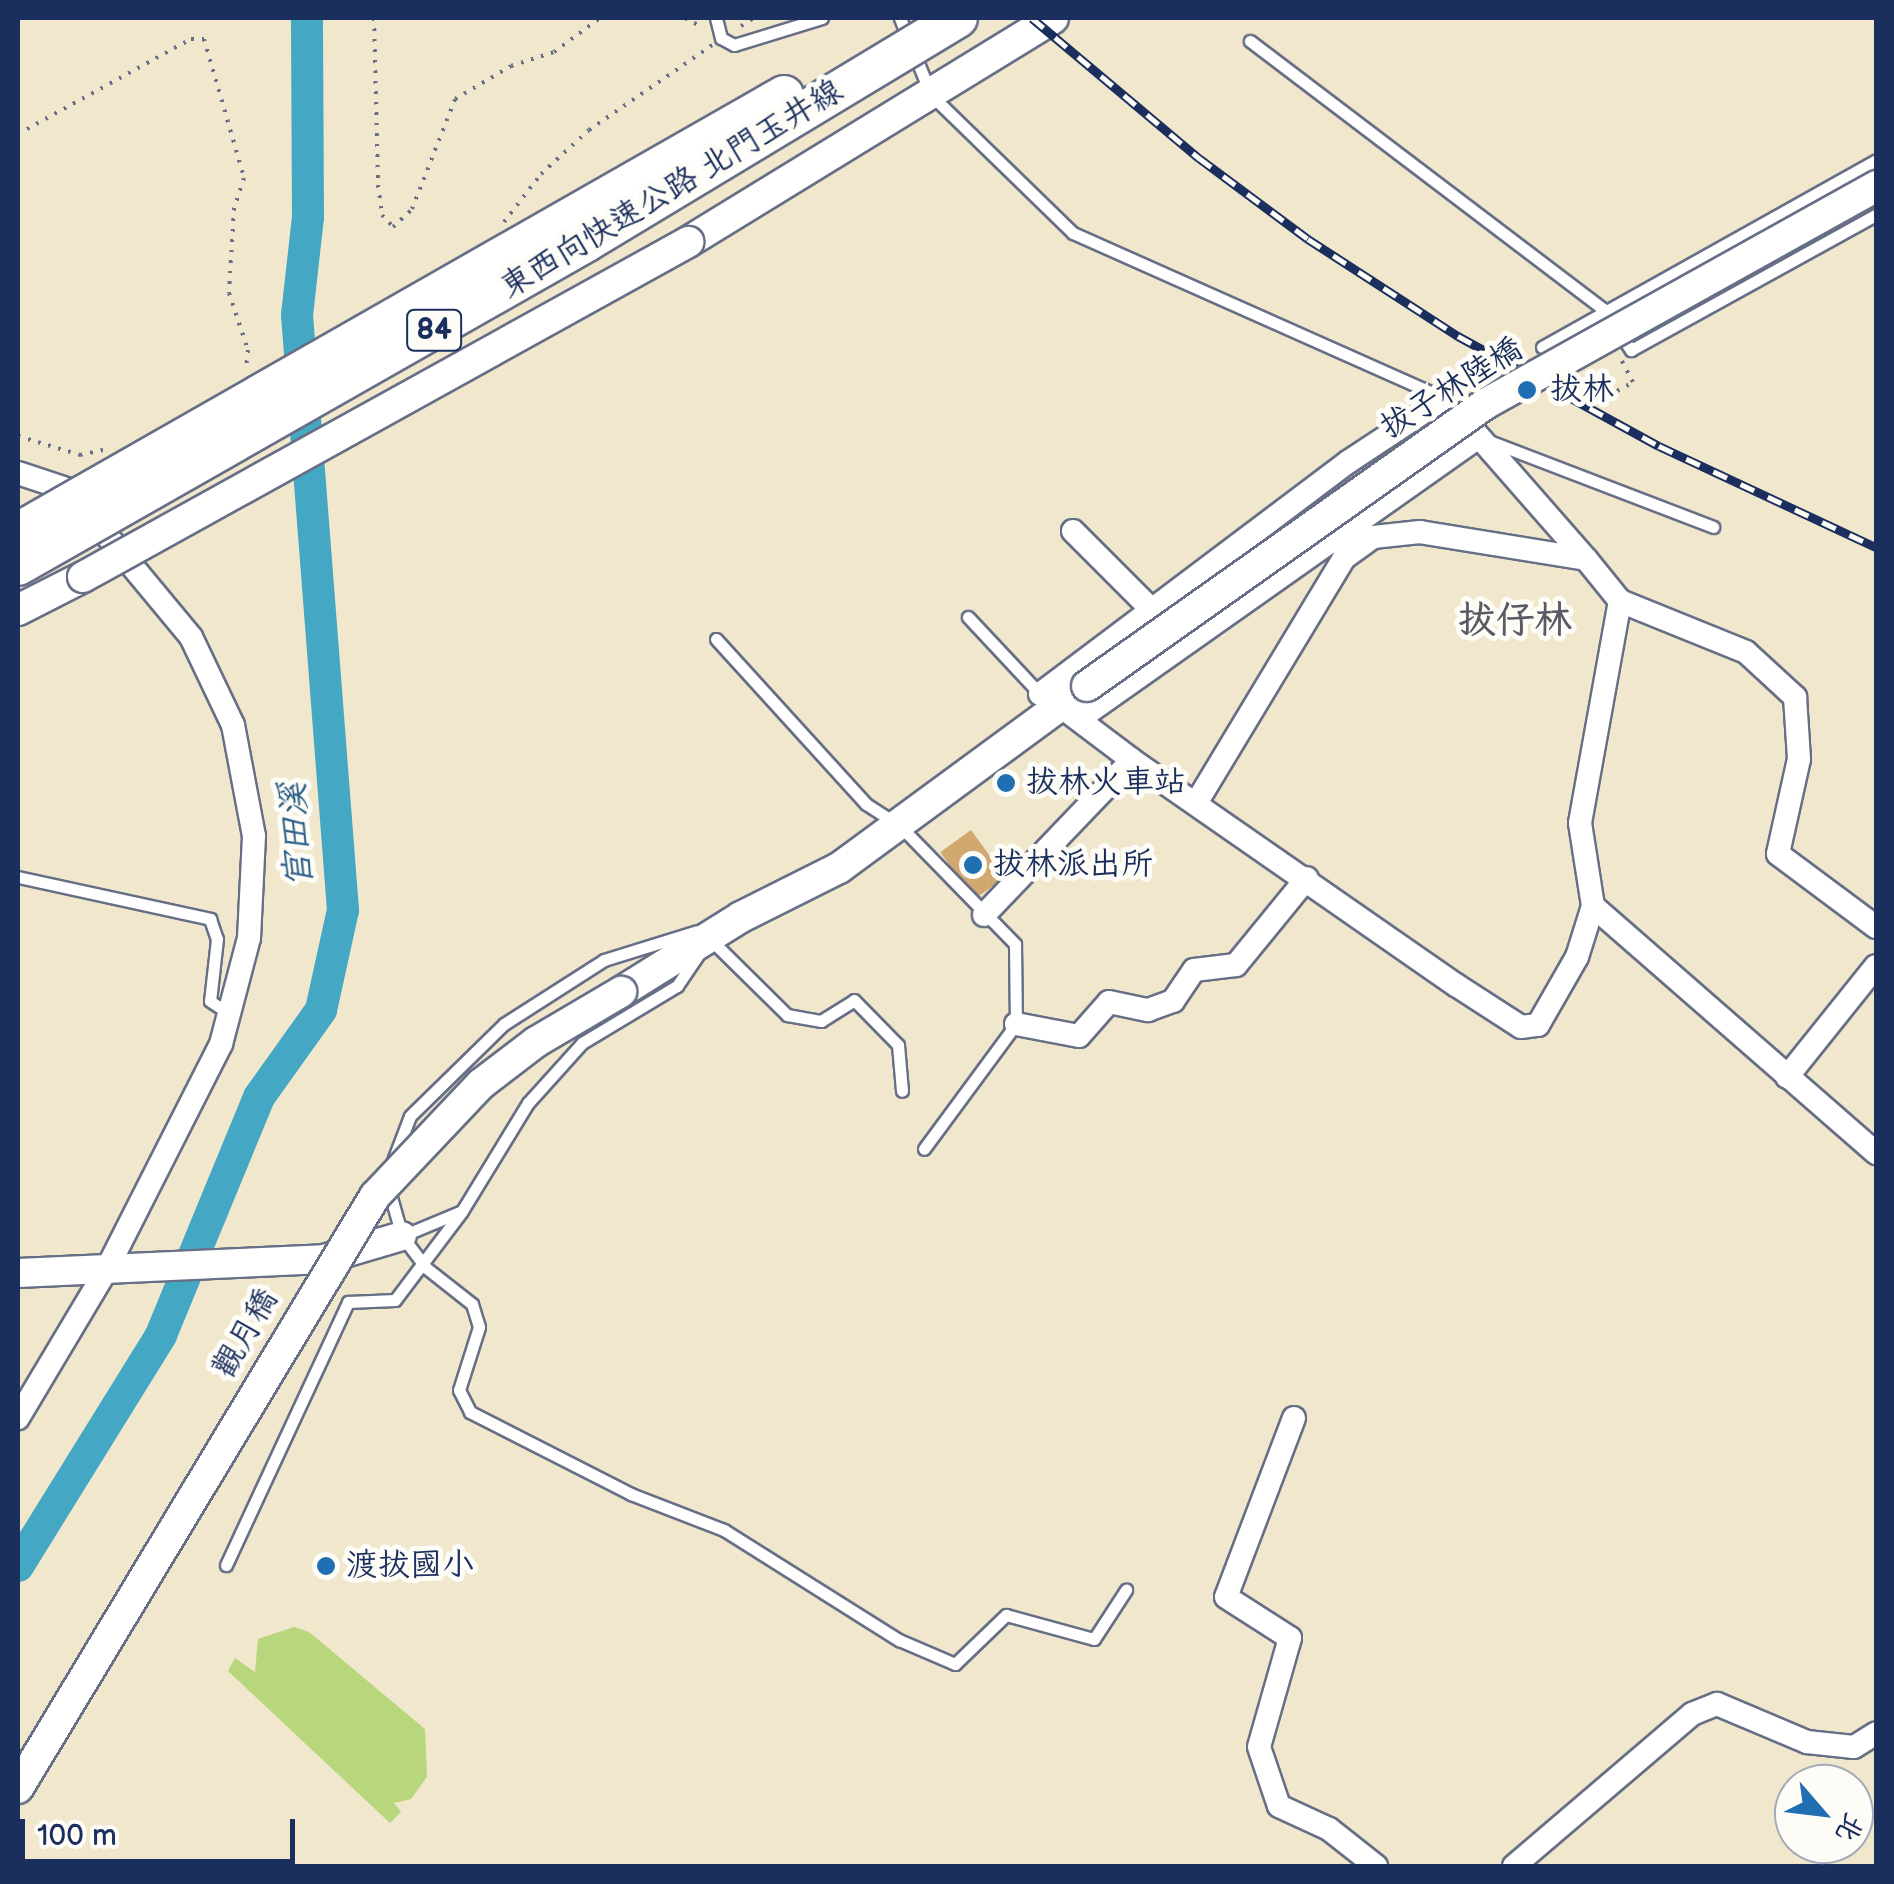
<!DOCTYPE html>
<meta charset="utf-8">
<style>
body{margin:0}
#map{position:relative;width:1894px;height:1884px;overflow:hidden;background:#f0e7cd;font-family:"Balsamiq Sans","LXGW WenKai TC",sans-serif}
div>[style]{position:absolute}
.green>*{inset:0;background:#b8d67c}
.river>*{height:32px;margin:-16px;padding:0 16px;transform-origin:16px;border-radius:16px;background:#44a8c4}
.building>*{inset:0;background:#d1a86f;transform-origin:0 0}
.path>*{height:4px;margin-top:-2px;transform-origin:0;background:repeating-linear-gradient(90deg,#666f85 0 2.5px,transparent 0 10.5px)}
.roads{filter:drop-shadow(2px 0 #666f85) drop-shadow(-2px 0 #666f85) drop-shadow(0 2px #666f85) drop-shadow(0 -2px #666f85)}
.service>*{height:11px;margin:-5.5px;padding:0 5.5px;transform-origin:5.5px;border-radius:5.5px;background:#fff}
.minor>*{height:22px;margin:-11px;padding:0 11px;transform-origin:11px;border-radius:11px;background:#fff}
.tertiary>*{height:28px;margin:-14px;padding:0 14px;transform-origin:14px;border-radius:14px;background:#fff}
.secondary>*{height:30px;margin:-15px;padding:0 15px;transform-origin:15px;border-radius:15px;background:#fff}
.rail>*{height:9px;margin-top:-4.5px;transform-origin:0;background:repeating-linear-gradient(90deg,#fdfcf7 0 15px,#1b2f5e 0 30px);box-sizing:border-box;border-block:2px solid #1b2f5e}
.bridges{filter:drop-shadow(2px 0 #666f85) drop-shadow(-2px 0 #666f85) drop-shadow(0 2px #666f85) drop-shadow(0 -2px #666f85)}
.secondary-bridge>*{height:30px;margin:-15px;padding:0 15px;transform-origin:15px;border-radius:15px;background:#fff}
.trunk-bridge>*{height:38px;margin:-19px;padding:0 19px;transform-origin:19px;border-radius:19px;background:#fff}
.dots>*{width:28px;height:28px;translate:-50% -50%;box-sizing:border-box;border:5px solid #fdfcf7;border-radius:50%}
span{translate:-50% -50%;white-space:nowrap;text-align:center;line-height:1.15;-webkit-text-stroke:10px #fdfcf7;paint-order:stroke}
.shield-label span{padding:2px 8px;background:#fdfcf7;border:2px solid;border-radius:8px;-webkit-text-stroke-width:0}
.shield-label{font-size:30px;color:#1b2f5e;font-weight:700}
.street-label{font-size:32px;color:#1b2f5e}
.poi-label{font-size:32px;color:#1b2f5e}
.left{translate:0 -50%;text-align:left}
.water-label{font-size:35px;color:#2b5f87;font-style:italic}
.quarter-label{font-size:38px;color:#5b5964;font-weight:700}
.frame{position:absolute;inset:0;border:20px solid #1b2f5e;pointer-events:none}
.north{position:absolute;left:1774px;top:1764px;width:100px;height:100px;box-sizing:border-box;background:#fdfcf7;border:2px solid #a3aaba;border-radius:50%;rotate:118deg;font-size:28px;font-weight:700;line-height:40px;text-align:center;color:#1b2f5e}
.north::after{content:'';display:block;margin:auto;width:35px;height:45px;background:#1f6fb2;clip-path:polygon(50% 0,100% 100%,50% 72%,0 100%)}
.scale{position:absolute;left:20px;top:1819px;width:275px;height:45px;box-sizing:border-box;border:5px solid #1b2f5e;border-top:0;padding-left:12px;font-size:30px;line-height:35px;white-space:nowrap;color:#1b2f5e;-webkit-text-stroke:8px #fdfcf7;paint-order:stroke}
</style>
<div id="map">
<div class="green">
<div style="clip-path:polygon(294px 1627px,309px 1632px,425px 1729px,427px 1777px,411px 1799px,394px 1803px,401px 1812px,390px 1823px,228px 1671px,235px 1658px,255px 1672px,258px 1639px)"></div>
</div>
<div class="river">
<div style="left:18px;top:1566px;width:272px;rotate:-58.2deg"></div>
<div style="left:161px;top:1335px;width:257px;rotate:-67.6deg"></div>
<div style="left:259px;top:1097px;width:107px;rotate:-54.5deg"></div>
<div style="left:321px;top:1010px;width:102px;rotate:-77.6deg"></div>
<div style="left:343px;top:910px;width:597px;rotate:-94.42deg"></div>
<div style="left:297px;top:315px;width:99px;rotate:-83.6deg"></div>
<div style="left:308px;top:217px;width:199px;rotate:-90.3deg"></div>
</div>
<div class="building">
<div style="left:971px;top:830px;width:58px;height:38px;rotate:54deg"></div>
</div>
<div class="path">
<div style="left:374px;top:18px;width:167px;rotate:88.6deg"></div>
<div style="left:378px;top:185px;width:30px;rotate:82deg"></div>
<div style="left:382px;top:215px;width:16px;rotate:47deg"></div>
<div style="left:393px;top:227px;width:26px;rotate:-43deg"></div>
<div style="left:412px;top:209px;width:118px;rotate:-68.6deg"></div>
<div style="left:455px;top:99px;width:65px;rotate:-30.5deg"></div>
<div style="left:511px;top:66px;width:45px;rotate:-18deg"></div>
<div style="left:554px;top:52px;width:57px;rotate:-36.5deg"></div>
<div style="left:685px;top:18px;width:21px;rotate:28deg"></div>
<div style="left:741px;top:26px;width:15px;rotate:-32deg"></div>
<div style="left:27px;top:129px;width:187px;rotate:-28.8deg"></div>
<div style="left:191px;top:39px;width:13px"></div>
<div style="left:204px;top:39px;width:145px;rotate:73.9deg"></div>
<div style="left:244px;top:178px;width:32px;rotate:108deg"></div>
<div style="left:234px;top:208px;width:85px;rotate:93.4deg"></div>
<div style="left:229px;top:293px;width:60px;rotate:71.6deg"></div>
<div style="left:248px;top:350px;width:19px;rotate:96deg"></div>
<div style="left:504px;top:222px;width:61px;rotate:-52.4deg"></div>
<div style="left:541px;top:174px;width:65px;rotate:-42.5deg"></div>
<div style="left:589px;top:130px;width:150px;rotate:-34.6deg"></div>
<div style="left:1608px;top:396px;width:29px;rotate:-29deg"></div>
<div style="left:1633px;top:382px;width:24px;rotate:-118deg"></div>
<div style="left:18px;top:436px;width:65px;rotate:17deg"></div>
<div style="left:80px;top:455px;width:25px;rotate:-12deg"></div>
</div>
<div class="roads">
<div class="service">
<div style="left:716px;top:18px;width:21px;rotate:76deg"></div>
<div style="left:721px;top:38px;width:15px;rotate:28deg"></div>
<div style="left:734px;top:45px;width:92px;rotate:-17.1deg"></div>
<div style="left:900px;top:18px;width:83px;rotate:68.1deg"></div>
<div style="left:931px;top:95px;width:198px;rotate:44.2deg"></div>
<div style="left:1073px;top:233px;width:404px;rotate:24deg"></div>
<div style="left:1250px;top:41px;width:443px;rotate:37.2deg"></div>
<div style="left:1603px;top:309px;width:50px;rotate:55.7deg"></div>
<div style="left:1631px;top:350px;width:280px;rotate:-28.9deg"></div>
<div style="left:1542px;top:347px;width:383px;rotate:-29.2deg"></div>
<div style="left:1492px;top:442px;width:237px;rotate:21deg"></div>
<div style="left:968px;top:617px;width:108px;rotate:46.9deg"></div>
<div style="left:716px;top:639px;width:223px;rotate:47.7deg"></div>
<div style="left:866px;top:804px;width:40px;rotate:32.9deg"></div>
<div style="left:900px;top:826px;width:165px;rotate:45.7deg"></div>
<div style="left:1015px;top:944px;width:80px;rotate:89.3deg"></div>
<div style="left:1016px;top:1024px;width:155px;rotate:126.4deg"></div>
<div style="left:18px;top:877px;width:197px;rotate:12.3deg"></div>
<div style="left:210px;top:919px;width:21px;rotate:71deg"></div>
<div style="left:217px;top:939px;width:62px;rotate:96.4deg"></div>
<div style="left:210px;top:1001px;width:20px;rotate:33deg"></div>
<div style="left:711px;top:940px;width:107px;rotate:44.6deg"></div>
<div style="left:787px;top:1015px;width:35px;rotate:10deg"></div>
<div style="left:821px;top:1021px;width:39px;rotate:-32deg"></div>
<div style="left:854px;top:1000px;width:63px;rotate:45.6deg"></div>
<div style="left:898px;top:1045px;width:46px;rotate:85deg"></div>
<div style="left:391px;top:1166px;width:53px;rotate:-69.2deg"></div>
<div style="left:410px;top:1116px;width:132px;rotate:-44.4deg"></div>
<div style="left:504px;top:1024px;width:119px;rotate:-32.6deg"></div>
<div style="left:604px;top:960px;width:97px;rotate:-17.3deg"></div>
<div style="left:389px;top:1190px;width:48px;rotate:74.2deg"></div>
<div style="left:402px;top:1236px;width:39px;rotate:53deg"></div>
<div style="left:425px;top:1267px;width:60px;rotate:38.2deg"></div>
<div style="left:472px;top:1304px;width:24px;rotate:73deg"></div>
<div style="left:479px;top:1327px;width:66px;rotate:107.6deg"></div>
<div style="left:459px;top:1390px;width:25px;rotate:63deg"></div>
<div style="left:470px;top:1412px;width:181px;rotate:27deg"></div>
<div style="left:631px;top:1494px;width:100px;rotate:21.2deg"></div>
<div style="left:724px;top:1530px;width:207px;rotate:32.2deg"></div>
<div style="left:899px;top:1640px;width:61px;rotate:23.2deg"></div>
<div style="left:955px;top:1664px;width:71px;rotate:-43.9deg"></div>
<div style="left:1006px;top:1615px;width:91px;rotate:15.3deg"></div>
<div style="left:1094px;top:1639px;width:59px;rotate:-56.9deg"></div>
<div style="left:402px;top:1236px;width:65px;rotate:-22.6deg"></div>
<div style="left:462px;top:1211px;width:127px;rotate:-58.6deg"></div>
<div style="left:528px;top:1103px;width:81px;rotate:-48deg"></div>
<div style="left:582px;top:1043px;width:111px;rotate:-31deg"></div>
<div style="left:677px;top:986px;width:37px;rotate:-56deg"></div>
<div style="left:226px;top:1565px;width:290px;rotate:-65.1deg"></div>
<div style="left:348px;top:1302px;width:47px;rotate:-2.4deg"></div>
<div style="left:395px;top:1300px;width:111px;rotate:-53deg"></div>
</div>
<div class="minor">
<div style="left:18px;top:473px;width:54px;rotate:18.4deg"></div>
<div style="left:69px;top:490px;width:191px;rotate:50.3deg"></div>
<div style="left:191px;top:637px;width:98px;rotate:64.5deg"></div>
<div style="left:233px;top:725px;width:113px;rotate:79.3deg"></div>
<div style="left:254px;top:836px;width:102px;rotate:92.8deg"></div>
<div style="left:249px;top:938px;width:110px;rotate:104.8deg"></div>
<div style="left:221px;top:1044px;width:250px;rotate:116.9deg"></div>
<div style="left:108px;top:1267px;width:176px;rotate:120.8deg"></div>
<div style="left:1073px;top:531px;width:112px;rotate:45deg"></div>
<div style="left:1620px;top:601px;width:136px;rotate:22deg"></div>
<div style="left:1746px;top:652px;width:67px;rotate:42.6deg"></div>
<div style="left:1795px;top:697px;width:62px;rotate:86.3deg"></div>
<div style="left:1799px;top:759px;width:97px;rotate:102.5deg"></div>
<div style="left:1778px;top:854px;width:122px;rotate:36.7deg"></div>
<div style="left:1040px;top:694px;width:386px;rotate:-37deg"></div>
<div style="left:1348px;top:462px;width:116px;rotate:-33.4deg"></div>
<div style="left:1445px;top:398px;width:214px;rotate:48.8deg"></div>
<div style="left:1059px;top:705px;width:91px;rotate:37deg"></div>
<div style="left:1132px;top:760px;width:394px;rotate:34.8deg"></div>
<div style="left:1456px;top:985px;width:77px;rotate:32.9deg"></div>
<div style="left:1521px;top:1027px;width:17px;rotate:-7deg"></div>
<div style="left:1538px;top:1025px;width:78px;rotate:-60.2deg"></div>
<div style="left:1577px;top:957px;width:53px;rotate:-72.6deg"></div>
<div style="left:1593px;top:906px;width:84px;rotate:-98.9deg"></div>
<div style="left:1580px;top:823px;width:226px;rotate:-79.8deg"></div>
<div style="left:1620px;top:601px;width:54px;rotate:-129deg"></div>
<div style="left:1586px;top:559px;width:168px;rotate:-170.8deg"></div>
<div style="left:1420px;top:532px;width:47px;rotate:173.9deg"></div>
<div style="left:1373px;top:537px;width:36px;rotate:144deg"></div>
<div style="left:1344px;top:558px;width:286px;rotate:121.1deg"></div>
<div style="left:1079px;top:719px;width:489px;rotate:-35.2deg"></div>
<div style="left:1593px;top:906px;width:376px;rotate:41.1deg"></div>
<div style="left:984px;top:915px;width:214px;rotate:-46.3deg"></div>
<div style="left:1016px;top:1024px;width:64px;rotate:10.8deg"></div>
<div style="left:1079px;top:1036px;width:45px;rotate:-48.6deg"></div>
<div style="left:1109px;top:1002px;width:40px;rotate:12deg"></div>
<div style="left:1148px;top:1010px;width:27px;rotate:-20deg"></div>
<div style="left:1173px;top:1001px;width:37px;rotate:-56deg"></div>
<div style="left:1194px;top:970px;width:42px;rotate:-6.8deg"></div>
<div style="left:1236px;top:965px;width:112px;rotate:-50.8deg"></div>
<div style="left:1787px;top:1077px;width:142px;rotate:-51.3deg"></div>
<div style="left:1294px;top:1418px;width:191px;rotate:110.8deg"></div>
<div style="left:1226px;top:1597px;width:76px;rotate:32.6deg"></div>
<div style="left:1290px;top:1638px;width:113px;rotate:105.9deg"></div>
<div style="left:1259px;top:1747px;width:62px;rotate:71.3deg"></div>
<div style="left:1279px;top:1806px;width:55px;rotate:24.7deg"></div>
<div style="left:1329px;top:1829px;width:60px;rotate:38.2deg"></div>
<div style="left:1514px;top:1866px;width:234px;rotate:-40.5deg"></div>
<div style="left:1692px;top:1714px;width:27px;rotate:-22deg"></div>
<div style="left:1717px;top:1704px;width:98px;rotate:22.9deg"></div>
<div style="left:1807px;top:1742px;width:47px;rotate:6.1deg"></div>
<div style="left:1854px;top:1747px;width:26px;rotate:-32deg"></div>
</div>
<div class="tertiary">
<div style="left:18px;top:1273px;width:306px;rotate:-2.6deg"></div>
<div style="left:324px;top:1259px;width:81px;rotate:-16.4deg"></div>
</div>
<div class="secondary">
<div style="left:688px;top:242px;width:428px;rotate:-31.5deg"></div>
<div style="left:18px;top:610px;width:73px;rotate:-26.9deg"></div>
<div style="left:621px;top:992px;width:142px;rotate:-32deg"></div>
<div style="left:741px;top:917px;width:110px;rotate:-26.6deg"></div>
<div style="left:839px;top:868px;width:308px;rotate:-36.3deg"></div>
</div>
</div>
<div class="rail">
<div style="left:1032px;top:18px;width:218px;rotate:40deg"></div>
<div style="left:1199px;top:158px;width:136px;rotate:36.6deg"></div>
<div style="left:1308px;top:239px;width:179px;rotate:32.9deg"></div>
<div style="left:1458px;top:336px;width:229px;rotate:28.7deg"></div>
<div style="left:1659px;top:446px;width:239px;rotate:25deg"></div>
</div>
<div class="bridges">
<div class="secondary-bridge">
<div style="left:83px;top:577px;width:692px;rotate:-28.97deg"></div>
<div style="left:1087px;top:686px;width:488px;rotate:-35.3deg"></div>
<div style="left:1485px;top:404px;width:448px;rotate:-29.1deg"></div>
<div style="left:18px;top:1788px;width:691px;rotate:-58.91deg"></div>
<div style="left:375px;top:1196px;width:154px;rotate:-46.6deg"></div>
<div style="left:481px;top:1084px;width:69px;rotate:-37.4deg"></div>
<div style="left:536px;top:1042px;width:99px;rotate:-30.5deg"></div>
</div>
<div class="trunk-bridge">
<div style="left:18px;top:532px;width:882px;rotate:-29.7deg"></div>
<div style="left:18px;top:566px;width:655px;rotate:-29.66deg"></div>
<div style="left:587px;top:242px;width:433px;rotate:-31.1deg"></div>
</div>
</div>
<div class="dots">
<div style="left:1527px;top:390px;background:#1f6fb2"></div>
<div style="left:1006px;top:783px;background:#1f6fb2"></div>
<div style="left:973px;top:865px;background:#1f6fb2"></div>
<div style="left:326px;top:1566px;background:#1f6fb2"></div>
</div>
<div class="shield-label">
<span style="left:434px;top:330px">84</span>
</div>
<div class="street-label">
<span style="left:672px;top:190px;rotate:-31deg">東西向快速公路 北門玉井線</span>
<span style="left:1452px;top:389px;rotate:-32deg">拔子林陸橋</span>
<span style="left:246px;top:1334px;rotate:-60deg">觀月穚</span>
</div>
<div class="poi-label">
<span class="left" style="left:1550px;top:390px">拔林</span>
<span class="left" style="left:1026px;top:783px">拔林火車站</span>
<span class="left" style="left:993px;top:865px">拔林派出所</span>
<span class="left" style="left:346px;top:1566px">渡拔國小</span>
</div>
<div class="water-label">
<span style="left:297px;top:835px;rotate:-94deg">官田溪</span>
</div>
<div class="quarter-label">
<span style="left:1515px;top:621px">拔仔林</span>
</div>
<div class="frame"></div>
<div class="north">北</div>
<div class="scale">100 m</div>
</div>
